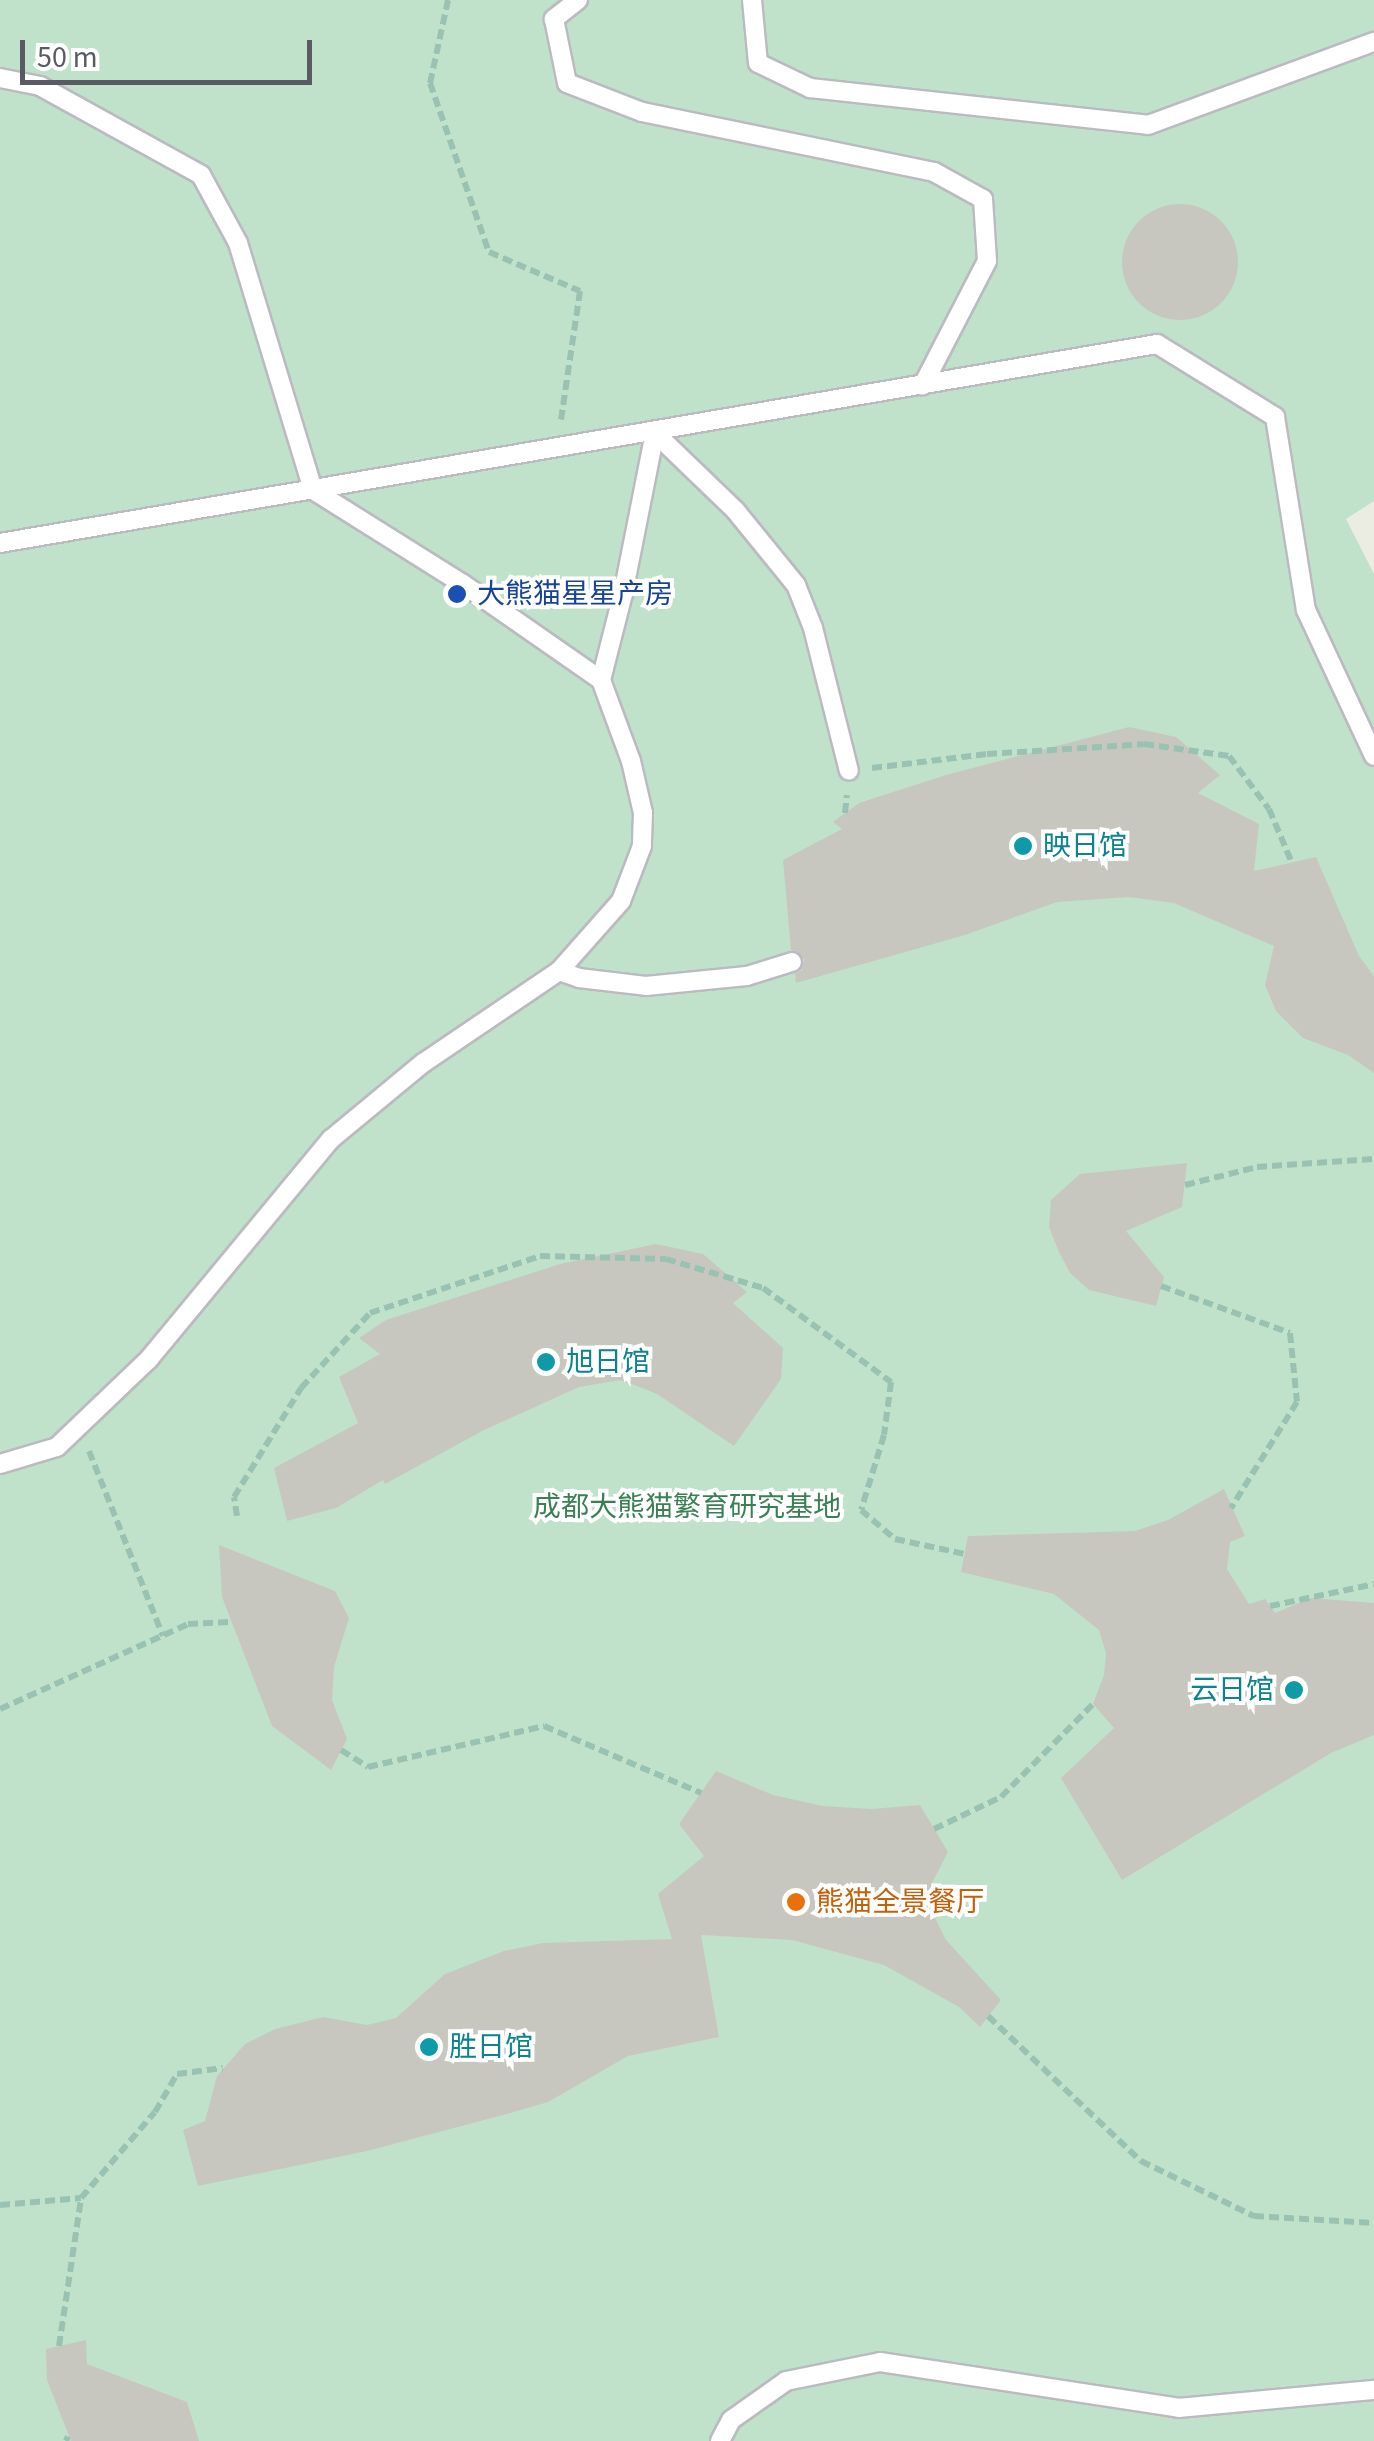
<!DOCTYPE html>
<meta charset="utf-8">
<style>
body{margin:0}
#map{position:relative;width:1374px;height:2441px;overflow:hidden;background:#ebece2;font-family:"Source Sans 3","Noto Sans SC",sans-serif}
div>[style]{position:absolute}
.green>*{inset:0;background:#c0e2cb}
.building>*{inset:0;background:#c7c7bf}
.round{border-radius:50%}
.path>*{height:6px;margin-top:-3px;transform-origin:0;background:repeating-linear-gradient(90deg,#9ac2b2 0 10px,transparent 0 15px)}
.roads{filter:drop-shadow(2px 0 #babac0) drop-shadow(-2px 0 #babac0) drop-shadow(0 2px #babac0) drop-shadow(0 -2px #babac0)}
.service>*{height:18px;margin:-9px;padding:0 9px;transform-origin:9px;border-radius:9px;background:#fff}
.dots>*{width:28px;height:28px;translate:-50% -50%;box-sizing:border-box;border:5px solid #fff;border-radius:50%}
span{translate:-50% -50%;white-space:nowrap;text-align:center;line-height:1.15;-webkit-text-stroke:8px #fff;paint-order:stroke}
.transit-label{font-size:28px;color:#164399}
.left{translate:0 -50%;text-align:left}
.culture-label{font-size:28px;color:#0d838f}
.right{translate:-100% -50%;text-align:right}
.park-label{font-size:28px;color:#3b8054}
.food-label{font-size:28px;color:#c56008}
.scale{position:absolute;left:20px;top:40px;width:292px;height:45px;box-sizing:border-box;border:5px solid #5a5b62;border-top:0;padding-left:12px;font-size:30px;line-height:35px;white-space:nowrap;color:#5a5b62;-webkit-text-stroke:8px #fff;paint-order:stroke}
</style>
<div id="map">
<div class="green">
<div style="clip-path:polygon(0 0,1374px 0,1374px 501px,1346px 519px,1374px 574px,1374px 2441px,0 2441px)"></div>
</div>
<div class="building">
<div class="round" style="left:1122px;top:204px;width:116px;height:116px"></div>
<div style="clip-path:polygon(1129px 727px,1176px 737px,1220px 775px,1198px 793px,1259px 824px,1254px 871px,1316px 857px,1359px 956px,1374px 976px,1374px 1073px,1348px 1055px,1303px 1038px,1276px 1011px,1265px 985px,1274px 946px,1174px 903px,1129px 897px,1057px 902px,965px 935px,796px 983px,795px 974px,802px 970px,804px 959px,791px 950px,783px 860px,842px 829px,833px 822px,859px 803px,946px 775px)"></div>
<div style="clip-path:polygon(1187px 1163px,1182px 1207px,1126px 1231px,1164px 1277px,1156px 1306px,1089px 1290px,1070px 1273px,1059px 1252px,1049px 1227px,1051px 1200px,1080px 1174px)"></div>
<div style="clip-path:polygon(656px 1244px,703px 1254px,747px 1292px,733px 1303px,783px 1348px,781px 1379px,734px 1446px,657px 1394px,637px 1386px,620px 1380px,579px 1387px,484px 1430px,385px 1484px,383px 1480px,336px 1508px,287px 1521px,274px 1468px,358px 1423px,339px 1377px,380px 1354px,359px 1338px,386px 1320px,560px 1264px)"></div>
<div style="clip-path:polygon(1224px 1489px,1245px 1536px,1230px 1542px,1227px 1569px,1249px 1604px,1265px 1599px,1275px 1613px,1311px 1598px,1374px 1603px,1374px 1735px,1331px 1753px,1122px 1880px,1061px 1778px,1114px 1728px,1093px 1704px,1104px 1675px,1106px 1653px,1099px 1630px,1054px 1594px,961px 1572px,968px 1536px,1135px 1531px,1168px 1520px)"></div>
<div style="clip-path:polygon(219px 1545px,335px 1591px,349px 1618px,334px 1667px,332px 1700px,347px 1739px,331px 1770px,272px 1726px,222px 1597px)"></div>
<div style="clip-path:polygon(716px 1771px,773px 1795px,823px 1806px,871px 1809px,920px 1805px,948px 1852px,931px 1885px,931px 1910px,946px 1940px,1001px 2000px,980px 2027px,959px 2007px,884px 1965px,792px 1940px,701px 1935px,719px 2037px,628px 2056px,548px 2102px,507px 2114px,367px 2151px,198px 2186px,183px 2130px,205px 2121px,217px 2076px,245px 2044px,275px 2029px,323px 2017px,367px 2025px,396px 2018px,445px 1974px,504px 1951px,543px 1943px,672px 1939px,658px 1894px,704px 1856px,679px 1824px)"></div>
<div style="clip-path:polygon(86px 2340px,87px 2364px,187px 2402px,199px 2441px,71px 2441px,47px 2380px,46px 2349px)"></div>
</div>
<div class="path">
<div style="left:448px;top:0;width:85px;rotate:102.2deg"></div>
<div style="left:430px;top:83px;width:179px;rotate:70.8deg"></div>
<div style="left:489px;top:252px;width:99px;rotate:23.2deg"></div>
<div style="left:580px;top:291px;width:130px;rotate:98.4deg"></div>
<div style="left:872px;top:768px;width:116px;rotate:-6.9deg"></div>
<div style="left:987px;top:754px;width:157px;rotate:-3.6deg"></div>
<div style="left:1144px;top:744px;width:86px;rotate:8deg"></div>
<div style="left:1229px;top:756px;width:66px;rotate:53deg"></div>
<div style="left:1269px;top:809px;width:59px;rotate:66.9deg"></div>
<div style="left:845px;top:813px;width:18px;rotate:-84deg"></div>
<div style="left:1185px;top:1185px;width:74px;rotate:-14deg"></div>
<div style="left:1257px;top:1167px;width:117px;rotate:-3.9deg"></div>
<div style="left:1161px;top:1286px;width:137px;rotate:20deg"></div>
<div style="left:1290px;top:1333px;width:69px;rotate:84.2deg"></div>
<div style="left:1297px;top:1402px;width:125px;rotate:121.9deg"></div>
<div style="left:89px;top:1451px;width:199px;rotate:68.2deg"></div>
<div style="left:237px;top:1516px;width:19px;rotate:-99deg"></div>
<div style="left:234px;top:1497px;width:128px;rotate:-58.4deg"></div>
<div style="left:301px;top:1388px;width:102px;rotate:-47.4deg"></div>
<div style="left:370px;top:1313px;width:179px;rotate:-18.5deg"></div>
<div style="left:540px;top:1256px;width:126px;rotate:1.4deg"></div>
<div style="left:666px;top:1259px;width:101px;rotate:16.6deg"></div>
<div style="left:763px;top:1288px;width:159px;rotate:36.3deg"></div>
<div style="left:891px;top:1382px;width:53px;rotate:97.5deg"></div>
<div style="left:884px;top:1435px;width:78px;rotate:107deg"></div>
<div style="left:861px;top:1510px;width:45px;rotate:40.5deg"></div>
<div style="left:895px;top:1539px;width:72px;rotate:12.1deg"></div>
<div style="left:1270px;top:1606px;width:106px;rotate:-11.9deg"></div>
<div style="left:0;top:1709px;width:206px;rotate:-24.3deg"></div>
<div style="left:188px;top:1624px;width:42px;rotate:-2.7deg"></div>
<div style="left:341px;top:1750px;width:32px;rotate:32deg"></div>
<div style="left:368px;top:1767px;width:181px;rotate:-13.1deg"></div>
<div style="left:544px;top:1726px;width:171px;rotate:23.1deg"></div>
<div style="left:934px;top:1829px;width:74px;rotate:-25.5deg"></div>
<div style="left:1001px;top:1797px;width:131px;rotate:-45.3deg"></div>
<div style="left:988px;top:2016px;width:211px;rotate:43.5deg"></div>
<div style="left:1141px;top:2161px;width:126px;rotate:26deg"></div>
<div style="left:1254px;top:2216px;width:120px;rotate:3.3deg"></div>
<div style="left:0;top:2205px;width:81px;rotate:-4.9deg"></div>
<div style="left:59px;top:2346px;width:150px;rotate:-81.5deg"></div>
<div style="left:81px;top:2198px;width:113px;rotate:-49.3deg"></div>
<div style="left:155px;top:2112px;width:44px;rotate:-59.9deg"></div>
<div style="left:177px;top:2074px;width:46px;rotate:-7.4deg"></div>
<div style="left:66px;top:2441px;width:5px;rotate:-68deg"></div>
</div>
<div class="roads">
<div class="service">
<div style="left:578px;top:0;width:31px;rotate:142deg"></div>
<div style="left:554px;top:19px;width:65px;rotate:78.5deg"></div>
<div style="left:567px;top:83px;width:80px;rotate:21.1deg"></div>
<div style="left:642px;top:112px;width:298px;rotate:11.6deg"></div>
<div style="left:934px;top:172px;width:56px;rotate:28.9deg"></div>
<div style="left:983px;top:199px;width:62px;rotate:86.3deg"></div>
<div style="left:987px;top:261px;width:140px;rotate:117.3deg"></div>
<div style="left:752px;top:0;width:63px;rotate:84.6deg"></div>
<div style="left:758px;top:63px;width:58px;rotate:25.7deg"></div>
<div style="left:810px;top:88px;width:340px;rotate:6.2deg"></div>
<div style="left:1148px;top:125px;width:241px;rotate:-20.2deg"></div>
<div style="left:0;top:78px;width:41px;rotate:11.3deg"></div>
<div style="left:40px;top:86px;width:184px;rotate:28.9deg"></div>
<div style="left:201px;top:175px;width:77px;rotate:61.4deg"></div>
<div style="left:238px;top:243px;width:258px;rotate:73.1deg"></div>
<div style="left:313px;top:490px;width:177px;rotate:32.1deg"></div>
<div style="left:463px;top:584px;width:168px;rotate:34.8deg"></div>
<div style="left:601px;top:680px;width:86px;rotate:69.7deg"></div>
<div style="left:631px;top:761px;width:53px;rotate:77deg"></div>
<div style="left:643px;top:813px;width:33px;rotate:92deg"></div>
<div style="left:642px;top:846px;width:59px;rotate:110.9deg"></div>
<div style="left:621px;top:901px;width:94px;rotate:131.5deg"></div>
<div style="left:559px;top:971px;width:164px;rotate:145.9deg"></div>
<div style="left:423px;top:1063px;width:119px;rotate:140.4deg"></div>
<div style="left:331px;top:1139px;width:286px;rotate:129.6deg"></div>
<div style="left:149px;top:1359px;width:127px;rotate:136.3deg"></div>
<div style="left:57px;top:1447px;width:59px;rotate:163.4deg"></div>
<div style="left:655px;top:433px;width:111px;rotate:43.9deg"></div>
<div style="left:735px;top:510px;width:97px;rotate:50.9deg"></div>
<div style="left:796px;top:585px;width:46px;rotate:68.4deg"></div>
<div style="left:813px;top:628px;width:147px;rotate:75.9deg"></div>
<div style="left:0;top:543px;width:1174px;rotate:-9.76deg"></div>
<div style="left:1157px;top:344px;width:139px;rotate:31.7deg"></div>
<div style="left:1275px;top:417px;width:195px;rotate:80.9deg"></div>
<div style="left:1306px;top:610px;width:161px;rotate:65deg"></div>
<div style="left:601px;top:680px;width:89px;rotate:-75.7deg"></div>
<div style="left:623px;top:594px;width:164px;rotate:-78.8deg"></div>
<div style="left:559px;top:971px;width:21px;rotate:19deg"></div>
<div style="left:579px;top:978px;width:67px;rotate:6.8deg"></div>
<div style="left:646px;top:986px;width:101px;rotate:-5.7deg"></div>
<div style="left:747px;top:976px;width:47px;rotate:-17.3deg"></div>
<div style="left:720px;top:2441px;width:24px;rotate:-62deg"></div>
<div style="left:731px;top:2420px;width:67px;rotate:-35.3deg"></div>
<div style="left:786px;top:2381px;width:96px;rotate:-11.4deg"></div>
<div style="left:880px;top:2362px;width:303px;rotate:8.7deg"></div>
<div style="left:1179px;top:2408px;width:196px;rotate:-5.3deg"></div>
</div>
</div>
<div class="dots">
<div style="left:457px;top:594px;background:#1a4fb4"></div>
<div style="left:1023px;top:846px;background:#0f9aa8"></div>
<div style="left:546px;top:1362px;background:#0f9aa8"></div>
<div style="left:1294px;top:1690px;background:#0f9aa8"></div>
<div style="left:796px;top:1902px;background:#e8710a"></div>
<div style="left:429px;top:2047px;background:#0f9aa8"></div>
</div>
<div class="transit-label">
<span class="left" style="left:477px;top:594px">大熊猫星星产房</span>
</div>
<div class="culture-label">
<span class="left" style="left:1043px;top:846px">映日馆</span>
<span class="left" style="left:566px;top:1362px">旭日馆</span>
<span class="right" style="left:1274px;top:1690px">云日馆</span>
<span class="left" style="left:449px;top:2047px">胜日馆</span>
</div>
<div class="park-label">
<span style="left:687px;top:1507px">成都大熊猫繁育研究基地</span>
</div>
<div class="food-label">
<span class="left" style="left:816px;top:1902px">熊猫全景餐厅</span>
</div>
<div class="scale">50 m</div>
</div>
